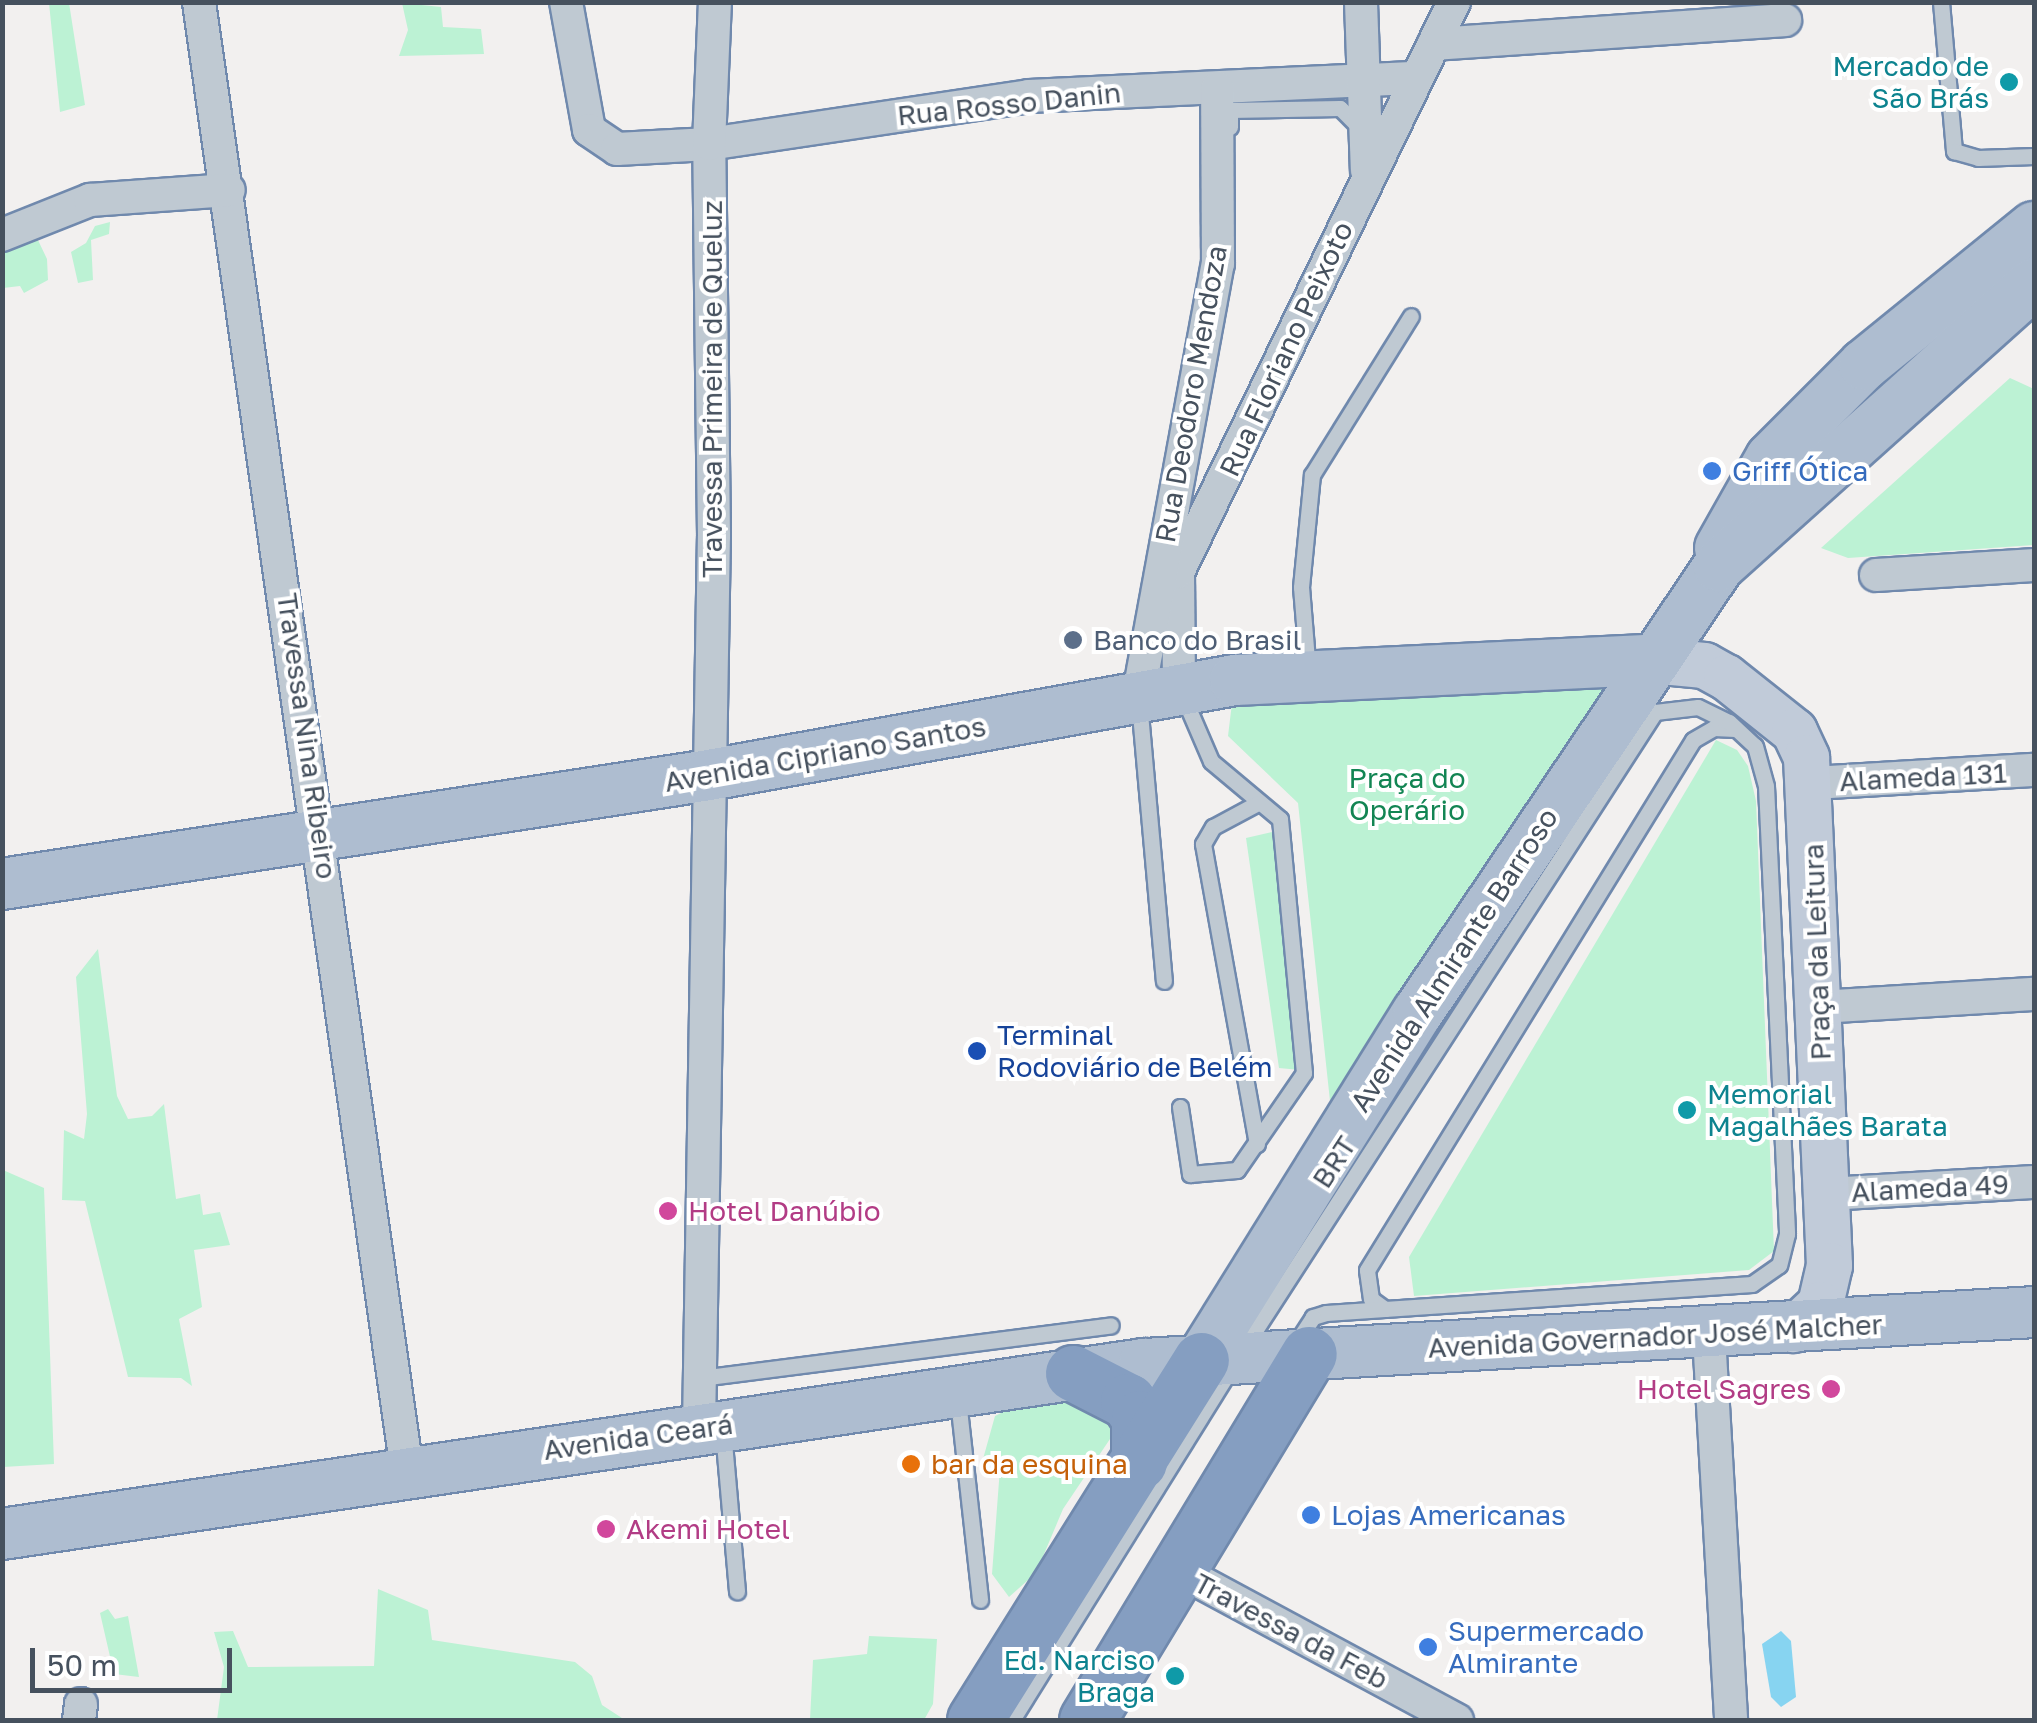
<!DOCTYPE html>
<meta charset="utf-8">
<style>
body{margin:0}
#map{position:relative;width:2037px;height:1723px;overflow:hidden;background:#f2f0ef;font-family:"Golos Text",sans-serif}
div>[style]{position:absolute}
.green>*{inset:0;background:#bcf2d4}
.water>*{inset:0;background:#87d4f1}
.roads{filter:drop-shadow(2px 0 #7089ad) drop-shadow(-2px 0 #7089ad) drop-shadow(0 2px #7089ad) drop-shadow(0 -2px #7089ad)}
.lane>*{height:15px;margin:-7.5px;padding:0 7.5px;transform-origin:7.5px;border-radius:7.5px;background:#bfc9d2}
.street>*{height:32px;margin:-16px;padding:0 16px;transform-origin:16px;border-radius:16px;background:#bfc9d2}
.secondary>*{height:45px;margin:-22.5px;padding:0 22.5px;transform-origin:22.5px;border-radius:22.5px;background:#c1cbd9}
.primary>*{height:50px;margin:-25px;padding:0 25px;transform-origin:25px;border-radius:25px;background:#aebdd0}
.highway>*{height:55px;margin:-27.5px;padding:0 27.5px;transform-origin:27.5px;border-radius:27.5px;background:#859ec1}
.dots>*{width:28px;height:28px;translate:-50% -50%;box-sizing:border-box;border:5px solid #fff;border-radius:50%}
span{translate:-50% -50%;white-space:nowrap;text-align:center;line-height:1.15;-webkit-text-stroke:8px #fff;paint-order:stroke}
.culture-label{font-size:28px;color:#0d838f}
.right{translate:-100% -50%;text-align:right}
.left{translate:0 -50%;text-align:left}
.street-label{font-size:28px;color:#46515e}
.shop-label{font-size:28px;color:#366cbe}
.service-label{font-size:28px;color:#4e5e75}
.park-label{font-size:28px;color:#128553}
.transit-label{font-size:28px;color:#164399}
.hotel-label{font-size:28px;color:#b23c85}
.food-label{font-size:28px;color:#c56008}
.frame{position:absolute;inset:0;border:5px solid #46515e;pointer-events:none}
.scale{position:absolute;left:30px;top:1648px;width:202px;height:45px;box-sizing:border-box;border:5px solid #46515e;border-top:0;padding-left:12px;font-size:30px;line-height:35px;white-space:nowrap;color:#46515e;-webkit-text-stroke:8px #fff;paint-order:stroke}
</style>
<div id="map">
<div class="green">
<div style="clip-path:polygon(49px 3px,69px 3px,85px 105px,60px 112px)"></div>
<div style="clip-path:polygon(402px 3px,441px 7px,443px 27px,481px 29px,484px 54px,399px 56px,408px 30px)"></div>
<div style="clip-path:polygon(110px 222px,109px 234px,91px 240px,93px 280px,78px 283px,71px 252px,86px 243px,95px 226px)"></div>
<div style="clip-path:polygon(37px 238px,47px 259px,48px 280px,24px 293px,20px 286px,3px 288px,3px 252px)"></div>
<div style="clip-path:polygon(2010px 378px,2034px 389px,2034px 545px,1848px 558px,1821px 548px)"></div>
<div style="clip-path:polygon(1621px 670px,1330px 1101px,1298px 803px,1228px 736px,1232px 703px)"></div>
<div style="clip-path:polygon(1716px 740px,1737px 750px,1748px 766px,1756px 801px,1774px 1251px,1749px 1270px,1414px 1296px,1409px 1257px)"></div>
<div style="clip-path:polygon(1276px 831px,1300px 1070px,1279px 1068px,1246px 838px)"></div>
<div style="clip-path:polygon(98px 949px,117px 1096px,128px 1119px,152px 1116px,164px 1104px,176px 1199px,200px 1194px,203px 1215px,220px 1212px,230px 1245px,194px 1250px,202px 1307px,179px 1319px,192px 1386px,181px 1378px,128px 1377px,85px 1201px,62px 1200px,64px 1130px,84px 1139px,87px 1114px,76px 977px)"></div>
<div style="clip-path:polygon(3px 1170px,44px 1188px,54px 1464px,3px 1467px)"></div>
<div style="clip-path:polygon(1061px 1384px,1112px 1419px,1112px 1436px,1063px 1509px,1036px 1573px,1009px 1597px,992px 1574px,1000px 1468px,983px 1459px,995px 1416px)"></div>
<div style="clip-path:polygon(378px 1589px,428px 1610px,432px 1640px,575px 1662px,592px 1676px,602px 1705px,625px 1720px,217px 1720px,224px 1667px,214px 1632px,233px 1631px,248px 1667px,374px 1666px)"></div>
<div style="clip-path:polygon(108px 1609px,115px 1619px,128px 1616px,139px 1677px,114px 1674px,100px 1613px)"></div>
<div style="clip-path:polygon(869px 1636px,937px 1639px,933px 1704px,924px 1720px,810px 1720px,813px 1660px,867px 1654px)"></div>
</div>
<div class="water">
<div style="clip-path:polygon(1781px 1631px,1791px 1641px,1796px 1697px,1781px 1707px,1771px 1697px,1762px 1644px)"></div>
</div>
<div class="roads">
<div class="lane">
<div style="left:1941px;top:2px;width:150px;rotate:85deg"></div>
<div style="left:1954px;top:151px;width:25px;rotate:16deg"></div>
<div style="left:1978px;top:158px;width:56px;rotate:-2deg"></div>
<div style="left:1230px;top:127px;width:17px;rotate:-90deg"></div>
<div style="left:1230px;top:110px;width:110px;rotate:-1deg"></div>
<div style="left:1340px;top:108px;width:31px;rotate:45deg"></div>
<div style="left:1308px;top:672px;width:85px;rotate:-94.7deg"></div>
<div style="left:1301px;top:587px;width:113px;rotate:-84.4deg"></div>
<div style="left:1312px;top:475px;width:187px;rotate:-58.1deg"></div>
<div style="left:1139px;top:702px;width:280px;rotate:84.9deg"></div>
<div style="left:1180px;top:1107px;width:68px;rotate:81.5deg"></div>
<div style="left:1190px;top:1174px;width:47px;rotate:-4.9deg"></div>
<div style="left:1237px;top:1170px;width:118px;rotate:-55.4deg"></div>
<div style="left:1304px;top:1073px;width:255px;rotate:-95.4deg"></div>
<div style="left:1280px;top:819px;width:90px;rotate:-140deg"></div>
<div style="left:1211px;top:761px;width:71px;rotate:-113.3deg"></div>
<div style="left:1257px;top:1144px;width:305px;rotate:-100.2deg"></div>
<div style="left:1203px;top:844px;width:20px;rotate:-60deg"></div>
<div style="left:1213px;top:827px;width:51px;rotate:-28.1deg"></div>
<div style="left:1385px;top:1309px;width:17px;rotate:-144deg"></div>
<div style="left:1371px;top:1299px;width:29px;rotate:-98deg"></div>
<div style="left:1367px;top:1270px;width:622px;rotate:-58.4deg"></div>
<div style="left:1693px;top:740px;width:24px;rotate:-30deg"></div>
<div style="left:1714px;top:728px;width:21px;rotate:3deg"></div>
<div style="left:1245px;top:1346px;width:755px;rotate:-57.11deg"></div>
<div style="left:1655px;top:712px;width:43px;rotate:-6.6deg"></div>
<div style="left:1698px;top:707px;width:34px;rotate:26deg"></div>
<div style="left:1729px;top:722px;width:35px;rotate:43deg"></div>
<div style="left:1755px;top:746px;width:41px;rotate:74.6deg"></div>
<div style="left:1766px;top:786px;width:448px;rotate:87.3deg"></div>
<div style="left:1787px;top:1234px;width:32px;rotate:104deg"></div>
<div style="left:1779px;top:1265px;width:33px;rotate:145deg"></div>
<div style="left:1752px;top:1284px;width:427px;rotate:176.1deg"></div>
<div style="left:1326px;top:1313px;width:14px;rotate:163deg"></div>
<div style="left:1313px;top:1317px;width:30px;rotate:123deg"></div>
<div style="left:700px;top:1378px;width:414px;rotate:-7.3deg"></div>
<div style="left:958px;top:1400px;width:201px;rotate:83.7deg"></div>
<div style="left:723px;top:1431px;width:161px;rotate:85deg"></div>
<div style="left:1012px;top:1720px;width:412px;rotate:-58.1deg"></div>
</div>
<div class="street">
<div style="left:199px;top:2px;width:1484px;rotate:81.94deg"></div>
<div style="left:566px;top:2px;width:130px;rotate:79.8deg"></div>
<div style="left:589px;top:130px;width:34px;rotate:34deg"></div>
<div style="left:617px;top:149px;width:92px;rotate:-3.1deg"></div>
<div style="left:709px;top:144px;width:324px;rotate:-8.5deg"></div>
<div style="left:1029px;top:96px;width:388px;rotate:-2.7deg"></div>
<div style="left:1361px;top:2px;width:168px;rotate:88deg"></div>
<div style="left:1434px;top:44px;width:352px;rotate:-3.9deg"></div>
<div style="left:2px;top:235px;width:95px;rotate:-21.7deg"></div>
<div style="left:90px;top:200px;width:139px;rotate:-4.1deg"></div>
<div style="left:1876px;top:575px;width:158px;rotate:-3.6deg"></div>
<div style="left:1179px;top:688px;width:116px;rotate:-90.5deg"></div>
<div style="left:1178px;top:572px;width:633px;rotate:-64.16deg"></div>
<div style="left:1138px;top:698px;width:441px;rotate:-79.6deg"></div>
<div style="left:1218px;top:264px;width:176px;rotate:-90.3deg"></div>
<div style="left:1812px;top:783px;width:222px;rotate:-3.4deg"></div>
<div style="left:1819px;top:1007px;width:215px;rotate:-3.5deg"></div>
<div style="left:1826px;top:1194px;width:208px;rotate:-3.3deg"></div>
<div style="left:1709px;top:1336px;width:385px;rotate:86.7deg"></div>
<div style="left:699px;top:1428px;width:892px;rotate:-89.04deg"></div>
<div style="left:714px;top:536px;width:392px;rotate:-90.7deg"></div>
<div style="left:709px;top:144px;width:142px;rotate:-87.6deg"></div>
<div style="left:1178px;top:1570px;width:317px;rotate:28.3deg"></div>
<div style="left:79px;top:1720px;width:16px;rotate:-83deg"></div>
</div>
<div class="secondary">
<div style="left:1651px;top:660px;width:53px;rotate:5.4deg"></div>
<div style="left:1704px;top:665px;width:25px;rotate:29deg"></div>
<div style="left:1726px;top:677px;width:87px;rotate:38.5deg"></div>
<div style="left:1794px;top:731px;width:29px;rotate:65deg"></div>
<div style="left:1806px;top:757px;width:509px;rotate:87.41deg"></div>
<div style="left:1829px;top:1265px;width:40px;rotate:103deg"></div>
<div style="left:1820px;top:1304px;width:37px;rotate:137deg"></div>
</div>
<div class="primary">
<div style="left:1720px;top:548px;width:103px;rotate:-60.5deg"></div>
<div style="left:1771px;top:458px;width:132px;rotate:-45deg"></div>
<div style="left:1864px;top:365px;width:219px;rotate:-39.1deg"></div>
<div style="left:2px;top:884px;width:715px;rotate:-8.76deg"></div>
<div style="left:709px;top:775px;width:535px;rotate:-10.24deg"></div>
<div style="left:1235px;top:680px;width:416px;rotate:-2.8deg"></div>
<div style="left:1201px;top:1360px;width:410px;rotate:-58.1deg"></div>
<div style="left:1418px;top:1012px;width:538px;rotate:-55.99deg"></div>
<div style="left:1719px;top:566px;width:423px;rotate:-41.9deg"></div>
<div style="left:2px;top:1534px;width:1155px;rotate:-8.47deg"></div>
<div style="left:1144px;top:1364px;width:892px;rotate:-3.34deg"></div>
</div>
<div class="highway">
<div style="left:1073px;top:1373px;width:62px;rotate:27deg"></div>
<div style="left:1128px;top:1401px;width:20px;rotate:57deg"></div>
<div style="left:1139px;top:1418px;width:44px;rotate:90deg"></div>
<div style="left:975px;top:1720px;width:425px;rotate:-57.9deg"></div>
<div style="left:1087px;top:1720px;width:428px;rotate:-58.8deg"></div>
</div>
</div>
<div class="dots">
<div style="left:2009px;top:82px;background:#0f9aa8"></div>
<div style="left:1712px;top:471px;background:#3f7fe0"></div>
<div style="left:1073px;top:640px;background:#5c6f8a"></div>
<div style="left:977px;top:1051px;background:#1a4fb4"></div>
<div style="left:1687px;top:1110px;background:#0f9aa8"></div>
<div style="left:668px;top:1211px;background:#d1479c"></div>
<div style="left:1831px;top:1389px;background:#d1479c"></div>
<div style="left:911px;top:1464px;background:#e8710a"></div>
<div style="left:1311px;top:1515px;background:#3f7fe0"></div>
<div style="left:606px;top:1529px;background:#d1479c"></div>
<div style="left:1428px;top:1647px;background:#3f7fe0"></div>
<div style="left:1175px;top:1676px;background:#0f9aa8"></div>
</div>
<div class="culture-label">
<span class="right" style="left:1989px;top:82px">Mercado de<br>São Brás</span>
<span class="left" style="left:1707px;top:1110px">Memorial<br>Magalhães Barata</span>
<span class="right" style="left:1155px;top:1676px">Ed. Narciso<br>Braga</span>
</div>
<div class="street-label">
<span style="left:1009px;top:104px;rotate:-6deg">Rua Rosso Danin</span>
<span style="left:1286px;top:349px;rotate:-65deg">Rua Floriano Peixoto</span>
<span style="left:712px;top:389px;rotate:-90deg">Travessa Primeira de Queluz</span>
<span style="left:1191px;top:394px;rotate:-80deg">Rua Deodoro Mendoza</span>
<span style="left:307px;top:736px;rotate:82deg">Travessa Nina Ribeiro</span>
<span style="left:825px;top:754px;rotate:-10deg">Avenida Cipriano Santos</span>
<span style="left:1923px;top:777px;rotate:-3deg">Alameda 131</span>
<span style="left:1817px;top:952px;rotate:-92deg">Praça da Leitura</span>
<span style="left:1454px;top:960px;rotate:-57deg">Avenida Almirante Barroso</span>
<span style="left:1334px;top:1162px;rotate:-57deg">BRT</span>
<span style="left:1930px;top:1188px;rotate:-3deg">Alameda 49</span>
<span style="left:1655px;top:1336px;rotate:-3deg">Avenida Governador José Malcher</span>
<span style="left:638px;top:1437px;rotate:-8deg">Avenida Ceará</span>
<span style="left:1291px;top:1631px;rotate:28deg">Travessa da Feb</span>
</div>
<div class="shop-label">
<span class="left" style="left:1732px;top:471px">Griff Ótica</span>
<span class="left" style="left:1331px;top:1515px">Lojas Americanas</span>
<span class="left" style="left:1448px;top:1647px">Supermercado<br>Almirante</span>
</div>
<div class="service-label">
<span class="left" style="left:1093px;top:640px">Banco do Brasil</span>
</div>
<div class="park-label">
<span style="left:1407px;top:794px">Praça do<br>Operário</span>
</div>
<div class="transit-label">
<span class="left" style="left:997px;top:1051px">Terminal<br>Rodoviário de Belém</span>
</div>
<div class="hotel-label">
<span class="left" style="left:688px;top:1211px">Hotel Danúbio</span>
<span class="right" style="left:1811px;top:1389px">Hotel Sagres</span>
<span class="left" style="left:626px;top:1529px">Akemi Hotel</span>
</div>
<div class="food-label">
<span class="left" style="left:931px;top:1464px">bar da esquina</span>
</div>
<div class="frame"></div>
<div class="scale">50 m</div>
</div>
